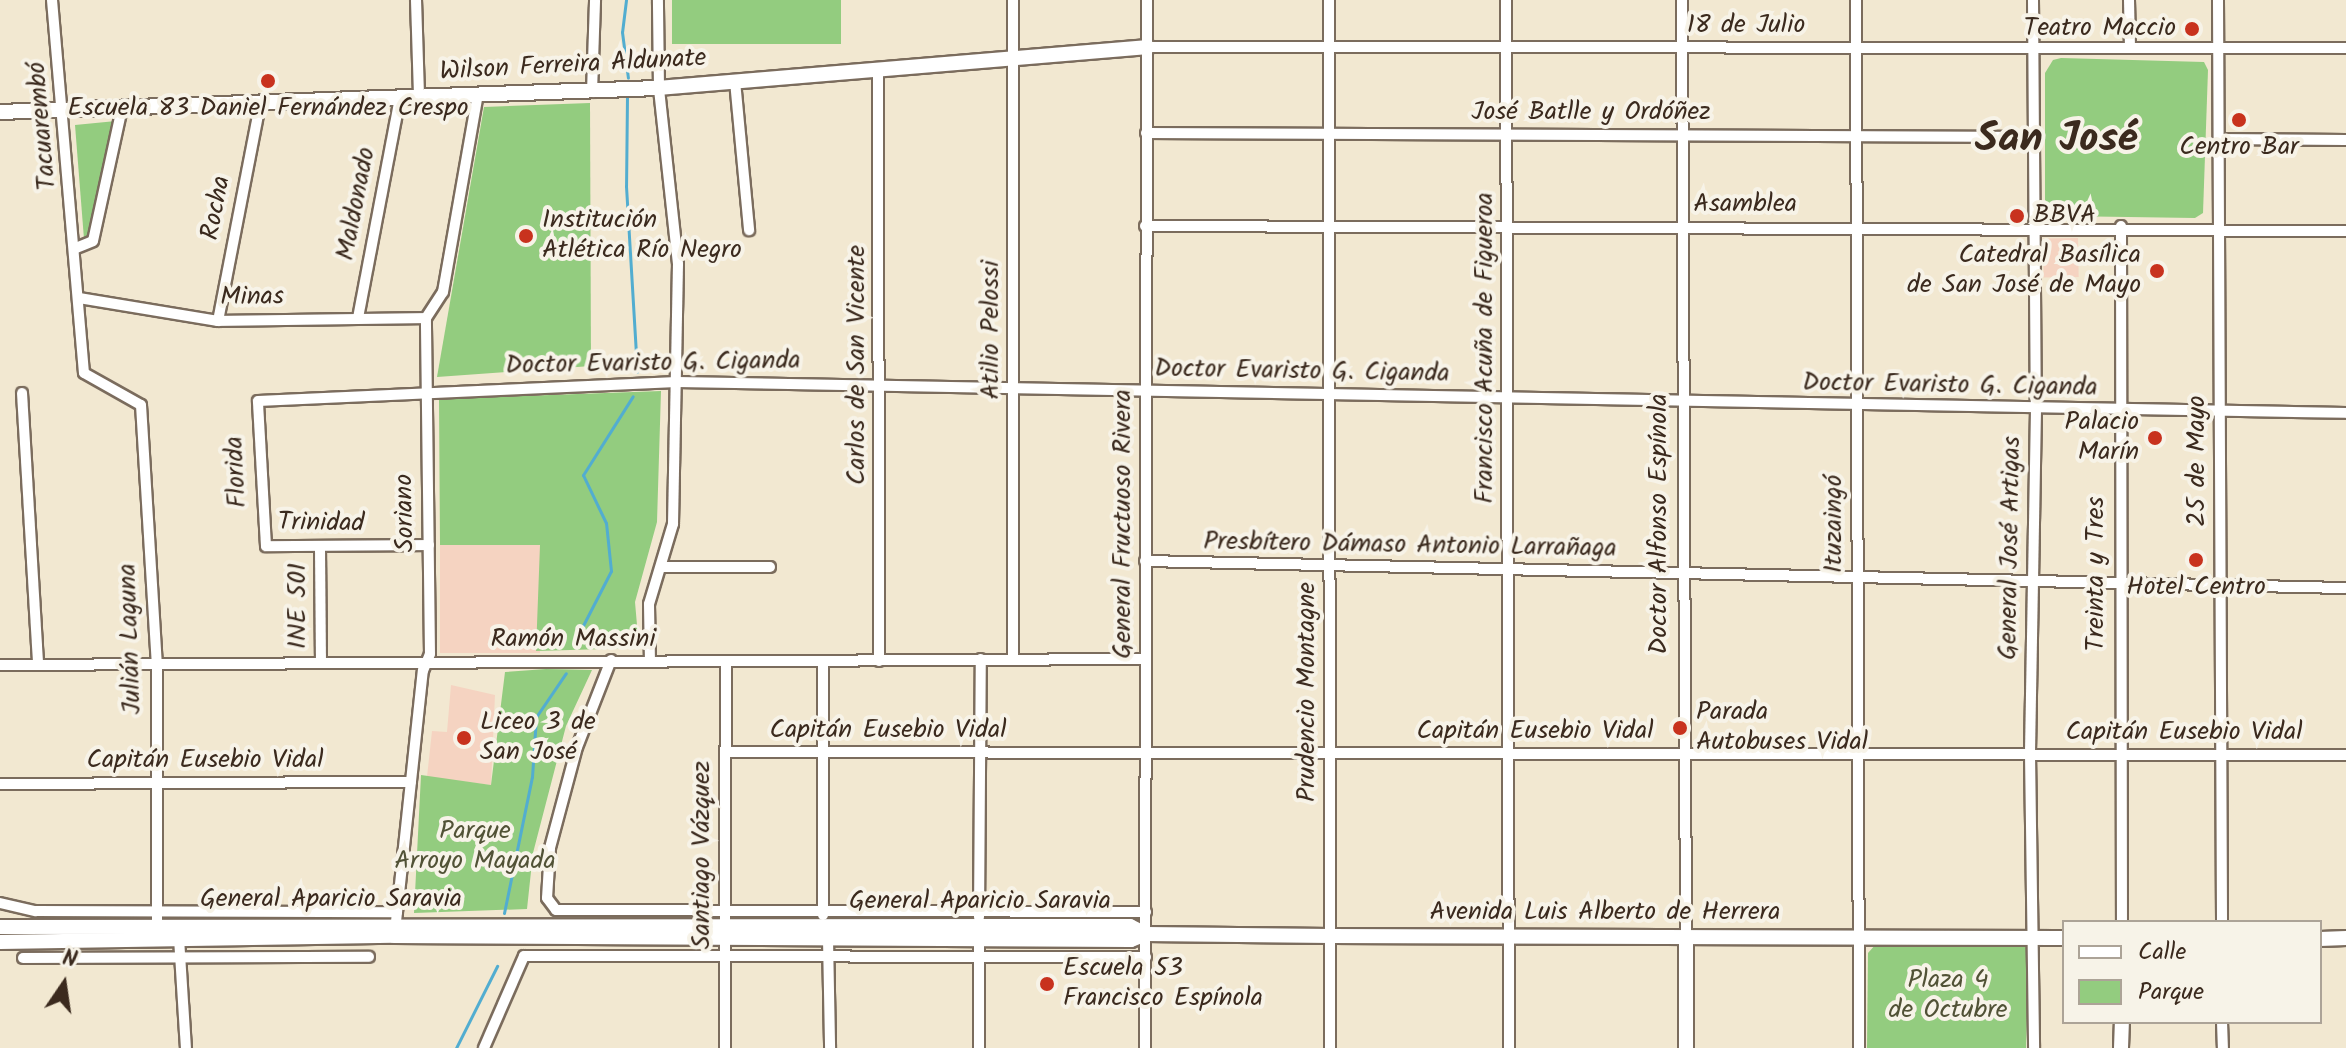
<!DOCTYPE html>
<meta charset="utf-8">
<style>
body{margin:0}
#map{position:relative;width:2346px;height:1048px;overflow:hidden;background:#f2e8d1;font-family:Kalam,sans-serif}
div>[style]{position:absolute}
.built>*{inset:0;background:#f5d3c1;transform-origin:0 0}
.green>*{inset:0;background:#93cc7f;transform-origin:0 0}
.stream>*{height:3px;margin:-1.5px;padding:0 1.5px;transform-origin:1.5px;border-radius:1.5px;background:#52add0}
.roads{filter:drop-shadow(2px 0 #7b6c5d) drop-shadow(-2px 0 #7b6c5d) drop-shadow(0 2px #7b6c5d) drop-shadow(0 -2px #7b6c5d)}
.street>*{height:10px;margin:-5px;padding:0 5px;transform-origin:5px;border-radius:5px;background:#fff}
.secondary>*{height:14px;margin:-7px;padding:0 7px;transform-origin:7px;border-radius:7px;background:#fff}
.dots>*{width:22px;height:22px;translate:-50% -50%;box-sizing:border-box;border:4px solid #f7f3e8;border-radius:50%}
span{translate:-50% -50%;white-space:nowrap;text-align:center;line-height:1.15;-webkit-text-stroke:8px #f7f3e8;paint-order:stroke}
.street-label{font-size:26px;color:#3b2a1e}
.poi-label{font-size:26px;color:#3b2a1e}
.right{translate:-100% -50%;text-align:right}
.left{translate:0 -50%;text-align:left}
.park-label{font-size:26px;color:#515236}
.town-label{font-size:42px;color:#3b2a1e;font-weight:700}
.legend{position:absolute;left:2062px;top:920px;width:260px;height:104px;box-sizing:border-box;background:#f7f3e8;border:2px solid #aca397;margin:0;padding:10px 14px;list-style:none;font-size:24px;color:#3b2a1e}
.legend li{display:flex;align-items:center;gap:16px;height:40px}
.legend b{width:40px;border:2px solid #aca397}
.north{position:absolute;left:24px;top:944px;width:80px;height:80px;-webkit-text-stroke:6px #f7f3e8;paint-order:stroke;rotate:13deg;font-size:22px;font-weight:700;line-height:32px;text-align:center;color:#3b2a1e}
.north::after{content:'';display:block;margin:auto;width:28px;height:36px;background:#3b2a1e;clip-path:polygon(50% 0,100% 100%,50% 72%,0 100%)}
</style>
<div id="map">
<div class="built">
<div style="left:2078px;top:238px;width:39px;height:35px;rotate:89deg"></div>
<div style="left:440px;top:545px;width:100px;height:108px"></div>
<div style="clip-path:polygon(451px 685px,495px 695px,491px 785px,427px 777px,432px 731px,447px 732px)"></div>
</div>
<div class="green">
<div style="left:672px;top:0;width:169px;height:44px"></div>
<div style="clip-path:polygon(2061px 58px,2204px 62px,2208px 70px,2203px 213px,2195px 218px,2061px 216px,2051px 211px,2045px 200px,2045px 73px,2053px 60px)"></div>
<div style="clip-path:polygon(590px 103px,591px 366px,437px 377px,484px 107px)"></div>
<div style="clip-path:polygon(116px 121px,89px 239px,84px 239px,75px 125px)"></div>
<div style="clip-path:polygon(661px 391px,657px 522px,635px 602px,639px 648px,536px 651px,540px 545px,440px 545px,439px 399px)"></div>
<div style="clip-path:polygon(546px 669px,592px 670px,566px 726px,533px 853px,527px 909px,414px 913px,421px 775px,491px 785px,505px 672px)"></div>
<div style="clip-path:polygon(1876px 944px,2024px 945px,2029px 952px,2026px 1048px,1867px 1048px,1868px 953px)"></div>
</div>
<div class="stream">
<div style="left:626px;top:0;width:32px;rotate:97deg"></div>
<div style="left:622px;top:32px;width:46px;rotate:82.6deg"></div>
<div style="left:627px;top:96px;width:90px;rotate:90.6deg"></div>
<div style="left:626px;top:186px;width:186px;rotate:86.6deg"></div>
<div style="left:575px;top:641px;width:79px;rotate:-62.8deg"></div>
<div style="left:611px;top:571px;width:48px;rotate:-95.9deg"></div>
<div style="left:606px;top:523px;width:53px;rotate:-115.6deg"></div>
<div style="left:583px;top:475px;width:93px;rotate:-57.7deg"></div>
<div style="left:504px;top:913px;width:139px;rotate:-78.4deg"></div>
<div style="left:532px;top:777px;width:60px;rotate:-86.2deg"></div>
<div style="left:536px;top:717px;width:53px;rotate:-55.7deg"></div>
<div style="left:456px;top:1048px;width:92px;rotate:-63.4deg"></div>
</div>
<div class="roads">
<div class="street">
<div style="left:52px;top:0;width:374px;rotate:85.1deg"></div>
<div style="left:84px;top:373px;width:65px;rotate:29.3deg"></div>
<div style="left:141px;top:405px;width:259px;rotate:86.5deg"></div>
<div style="left:157px;top:664px;width:269px;rotate:90deg"></div>
<div style="left:416px;top:0;width:98px;rotate:88.2deg"></div>
<div style="left:1329px;top:0;width:1048px;rotate:89.95deg"></div>
<div style="left:1506px;top:0;width:1048px;rotate:89.84deg"></div>
<div style="left:1682px;top:0;width:939px;rotate:89.76deg"></div>
<div style="left:1856px;top:0;width:1048px;rotate:89.84deg"></div>
<div style="left:2033px;top:0;width:409px;rotate:89.6deg"></div>
<div style="left:2036px;top:409px;width:345px;rotate:91deg"></div>
<div style="left:2030px;top:754px;width:294px;rotate:89.2deg"></div>
<div style="left:2129px;top:0;width:48px;rotate:88.8deg"></div>
<div style="left:2218px;top:0;width:922px;rotate:89.75deg"></div>
<div style="left:1147px;top:47px;width:1199px;rotate:0.05deg"></div>
<div style="left:878px;top:69px;width:592px;rotate:89.9deg"></div>
<div style="left:735px;top:81px;width:150px;rotate:84.6deg"></div>
<div style="left:592px;top:92px;width:92px;rotate:-88.1deg"></div>
<div style="left:1146px;top:133px;width:890px;rotate:0.26deg"></div>
<div style="left:2219px;top:139px;width:127px;rotate:0.5deg"></div>
<div style="left:1145px;top:226px;width:1201px;rotate:0.24deg"></div>
<div style="left:2121px;top:226px;width:696px;rotate:89.92deg"></div>
<div style="left:76px;top:248px;width:18px;rotate:-22deg"></div>
<div style="left:93px;top:241px;width:136px;rotate:-77.7deg"></div>
<div style="left:79px;top:298px;width:141px;rotate:9.4deg"></div>
<div style="left:218px;top:321px;width:208px;rotate:-0.8deg"></div>
<div style="left:358px;top:318px;width:224px;rotate:-79.2deg"></div>
<div style="left:218px;top:321px;width:221px;rotate:-79deg"></div>
<div style="left:22px;top:393px;width:272px;rotate:86.6deg"></div>
<div style="left:429px;top:545px;width:163px;rotate:179.6deg"></div>
<div style="left:266px;top:546px;width:145px;rotate:-93.2deg"></div>
<div style="left:258px;top:401px;width:419px;rotate:-2.6deg"></div>
<div style="left:677px;top:382px;width:1669px;rotate:1.06deg"></div>
<div style="left:320px;top:549px;width:114px;rotate:89.5deg"></div>
<div style="left:1145px;top:561px;width:1201px;rotate:1.29deg"></div>
<div style="left:661px;top:567px;width:109px"></div>
<div style="left:1013px;top:659px;width:659px;rotate:-90deg"></div>
<div style="left:611px;top:660px;width:93px;rotate:111.3deg"></div>
<div style="left:577px;top:747px;width:105px;rotate:105deg"></div>
<div style="left:550px;top:848px;width:50px;rotate:93.4deg"></div>
<div style="left:547px;top:898px;width:15px;rotate:53deg"></div>
<div style="left:556px;top:910px;width:590px;rotate:0.19deg"></div>
<div style="left:823px;top:661px;width:254px;rotate:90deg"></div>
<div style="left:650px;top:662px;width:58px;rotate:-91deg"></div>
<div style="left:649px;top:604px;width:84px;rotate:-73.3deg"></div>
<div style="left:673px;top:524px;width:260px;rotate:-88.9deg"></div>
<div style="left:678px;top:264px;width:177px;rotate:-96.2deg"></div>
<div style="left:659px;top:88px;width:88px;rotate:-90.7deg"></div>
<div style="left:0;top:665px;width:1146px;rotate:-0.3deg"></div>
<div style="left:725px;top:752px;width:1621px;rotate:0.11deg"></div>
<div style="left:0;top:784px;width:411px;rotate:-0.3deg"></div>
<div style="left:0;top:903px;width:37px;rotate:13deg"></div>
<div style="left:36px;top:911px;width:361px;rotate:0.2deg"></div>
<div style="left:979px;top:917px;width:258px;rotate:-89.6deg"></div>
<div style="left:395px;top:931px;width:262px;rotate:-83.9deg"></div>
<div style="left:423px;top:671px;width:18px;rotate:-68deg"></div>
<div style="left:430px;top:654px;width:336px;rotate:-90.7deg"></div>
<div style="left:426px;top:318px;width:31px;rotate:-57deg"></div>
<div style="left:443px;top:292px;width:201px;rotate:-80deg"></div>
<div style="left:979px;top:933px;width:115px;rotate:90deg"></div>
<div style="left:179px;top:938px;width:110px;rotate:86.4deg"></div>
<div style="left:828px;top:939px;width:109px;rotate:88.9deg"></div>
<div style="left:23px;top:958px;width:346px;rotate:-0.2deg"></div>
<div style="left:2222px;top:1022px;width:26px;rotate:88deg"></div>
<div style="left:484px;top:1048px;width:100px;rotate:-66.5deg"></div>
<div style="left:524px;top:956px;width:622px;rotate:0.09deg"></div>
<div style="left:725px;top:1048px;width:386px;rotate:-89.9deg"></div>
<div style="left:1145px;top:1048px;width:1048px;rotate:-89.89deg"></div>
</div>
<div class="secondary">
<div style="left:0;top:112px;width:659px;rotate:-2.09deg"></div>
<div style="left:659px;top:88px;width:490px;rotate:-4.8deg"></div>
<div style="left:0;top:927px;width:1130px;rotate:-0.05deg"></div>
<div style="left:1130px;top:926px;width:18px;rotate:27deg"></div>
<div style="left:1146px;top:934px;width:184px;rotate:0.6deg"></div>
<div style="left:1330px;top:936px;width:734px;rotate:0.16deg"></div>
<div style="left:1686px;top:939px;width:109px;rotate:90deg"></div>
<div style="left:2320px;top:939px;width:26px;rotate:-2deg"></div>
<div style="left:0;top:942px;width:394px;rotate:-0.9deg"></div>
<div style="left:394px;top:936px;width:737px;rotate:0.31deg"></div>
<div style="left:1131px;top:940px;width:16px;rotate:-22deg"></div>
<div style="left:2121px;top:1048px;width:26px;rotate:-88deg"></div>
</div>
</div>
<div class="dots">
<div style="left:2192px;top:29px;background:#c8321e"></div>
<div style="left:268px;top:81px;background:#c8321e"></div>
<div style="left:2239px;top:120px;background:#c8321e"></div>
<div style="left:2017px;top:216px;background:#c8321e"></div>
<div style="left:526px;top:236px;background:#c8321e"></div>
<div style="left:2157px;top:271px;background:#c8321e"></div>
<div style="left:2155px;top:438px;background:#c8321e"></div>
<div style="left:2196px;top:560px;background:#c8321e"></div>
<div style="left:1680px;top:728px;background:#c8321e"></div>
<div style="left:464px;top:738px;background:#c8321e"></div>
<div style="left:1047px;top:984px;background:#c8321e"></div>
</div>
<div class="street-label">
<span style="left:1746px;top:26px">18 de Julio</span>
<span style="left:573px;top:66px;rotate:-3deg">Wilson Ferreira Aldunate</span>
<span style="left:1591px;top:113px">José Batlle y Ordóñez</span>
<span style="left:43px;top:126px;rotate:-95deg">Tacuarembó</span>
<span style="left:357px;top:204px;rotate:-79deg">Maldonado</span>
<span style="left:1745px;top:205px">Asamblea</span>
<span style="left:217px;top:208px;rotate:-79deg">Rocha</span>
<span style="left:252px;top:298px;rotate:-1deg">Minas</span>
<span style="left:992px;top:330px;rotate:-90deg">Atilio Pelossi</span>
<span style="left:1486px;top:348px;rotate:-90deg">Francisco Acuña de Figueroa</span>
<span style="left:653px;top:364px;rotate:-1deg">Doctor Evaristo G. Ciganda</span>
<span style="left:858px;top:365px;rotate:-90deg">Carlos de San Vicente</span>
<span style="left:1302px;top:372px;rotate:1deg">Doctor Evaristo G. Ciganda</span>
<span style="left:1950px;top:386px;rotate:1deg">Doctor Evaristo G. Ciganda</span>
<span style="left:2198px;top:461px;rotate:-90deg">25 de Mayo</span>
<span style="left:237px;top:472px;rotate:-93deg">Florida</span>
<span style="left:406px;top:513px;rotate:-91deg">Soriano</span>
<span style="left:321px;top:524px;rotate:1deg">Trinidad</span>
<span style="left:1124px;top:524px;rotate:-90deg">General Fructuoso Rivera</span>
<span style="left:1660px;top:524px;rotate:-90deg">Doctor Alfonso Espínola</span>
<span style="left:1835px;top:524px;rotate:-90deg">Ituzaingó</span>
<span style="left:1410px;top:546px;rotate:1deg">Presbítero Dámaso Antonio Larrañaga</span>
<span style="left:2011px;top:548px;rotate:-89deg">General José Artigas</span>
<span style="left:2097px;top:574px;rotate:-90deg">Treinta y Tres</span>
<span style="left:299px;top:606px;rotate:-90deg">INE 501</span>
<span style="left:131px;top:639px;rotate:-92deg">Julián Laguna</span>
<span style="left:573px;top:640px">Ramón Massini</span>
<span style="left:1308px;top:692px;rotate:-90deg">Prudencio Montagne</span>
<span style="left:888px;top:731px">Capitán Eusebio Vidal</span>
<span style="left:1535px;top:732px">Capitán Eusebio Vidal</span>
<span style="left:2184px;top:733px">Capitán Eusebio Vidal</span>
<span style="left:205px;top:761px">Capitán Eusebio Vidal</span>
<span style="left:703px;top:855px;rotate:-90deg">Santiago Vázquez</span>
<span style="left:331px;top:900px">General Aparicio Saravia</span>
<span style="left:980px;top:902px">General Aparicio Saravia</span>
<span style="left:1605px;top:913px">Avenida Luis Alberto de Herrera</span>
</div>
<div class="poi-label">
<span class="right" style="left:2176px;top:29px">Teatro Maccio</span>
<span style="left:268px;top:109px">Escuela 83 Daniel Fernández Crespo</span>
<span style="left:2239px;top:148px">Centro Bar</span>
<span class="left" style="left:2033px;top:216px">BBVA</span>
<span class="left" style="left:542px;top:236px">Institución<br>Atlética Río Negro</span>
<span class="right" style="left:2141px;top:271px">Catedral Basílica<br>de San José de Mayo</span>
<span class="right" style="left:2139px;top:438px">Palacio<br>Marín</span>
<span style="left:2196px;top:588px">Hotel Centro</span>
<span class="left" style="left:1696px;top:728px">Parada<br>Autobuses Vidal</span>
<span class="left" style="left:480px;top:738px">Liceo 3 de<br>San José</span>
<span class="left" style="left:1063px;top:984px">Escuela 53<br>Francisco Espínola</span>
</div>
<div class="park-label">
<span style="left:475px;top:847px">Parque<br>Arroyo Mayada</span>
<span style="left:1948px;top:996px">Plaza 4<br>de Octubre</span>
</div>
<div class="town-label">
<span style="left:2056px;top:140px">San José</span>
</div>
<ul class="legend">
<li><b style="height:10px;background:#fff"></b>Calle</li>
<li><b style="height:22px;background:#93cc7f"></b>Parque</li>
</ul>
<div class="north">N</div>
</div>
